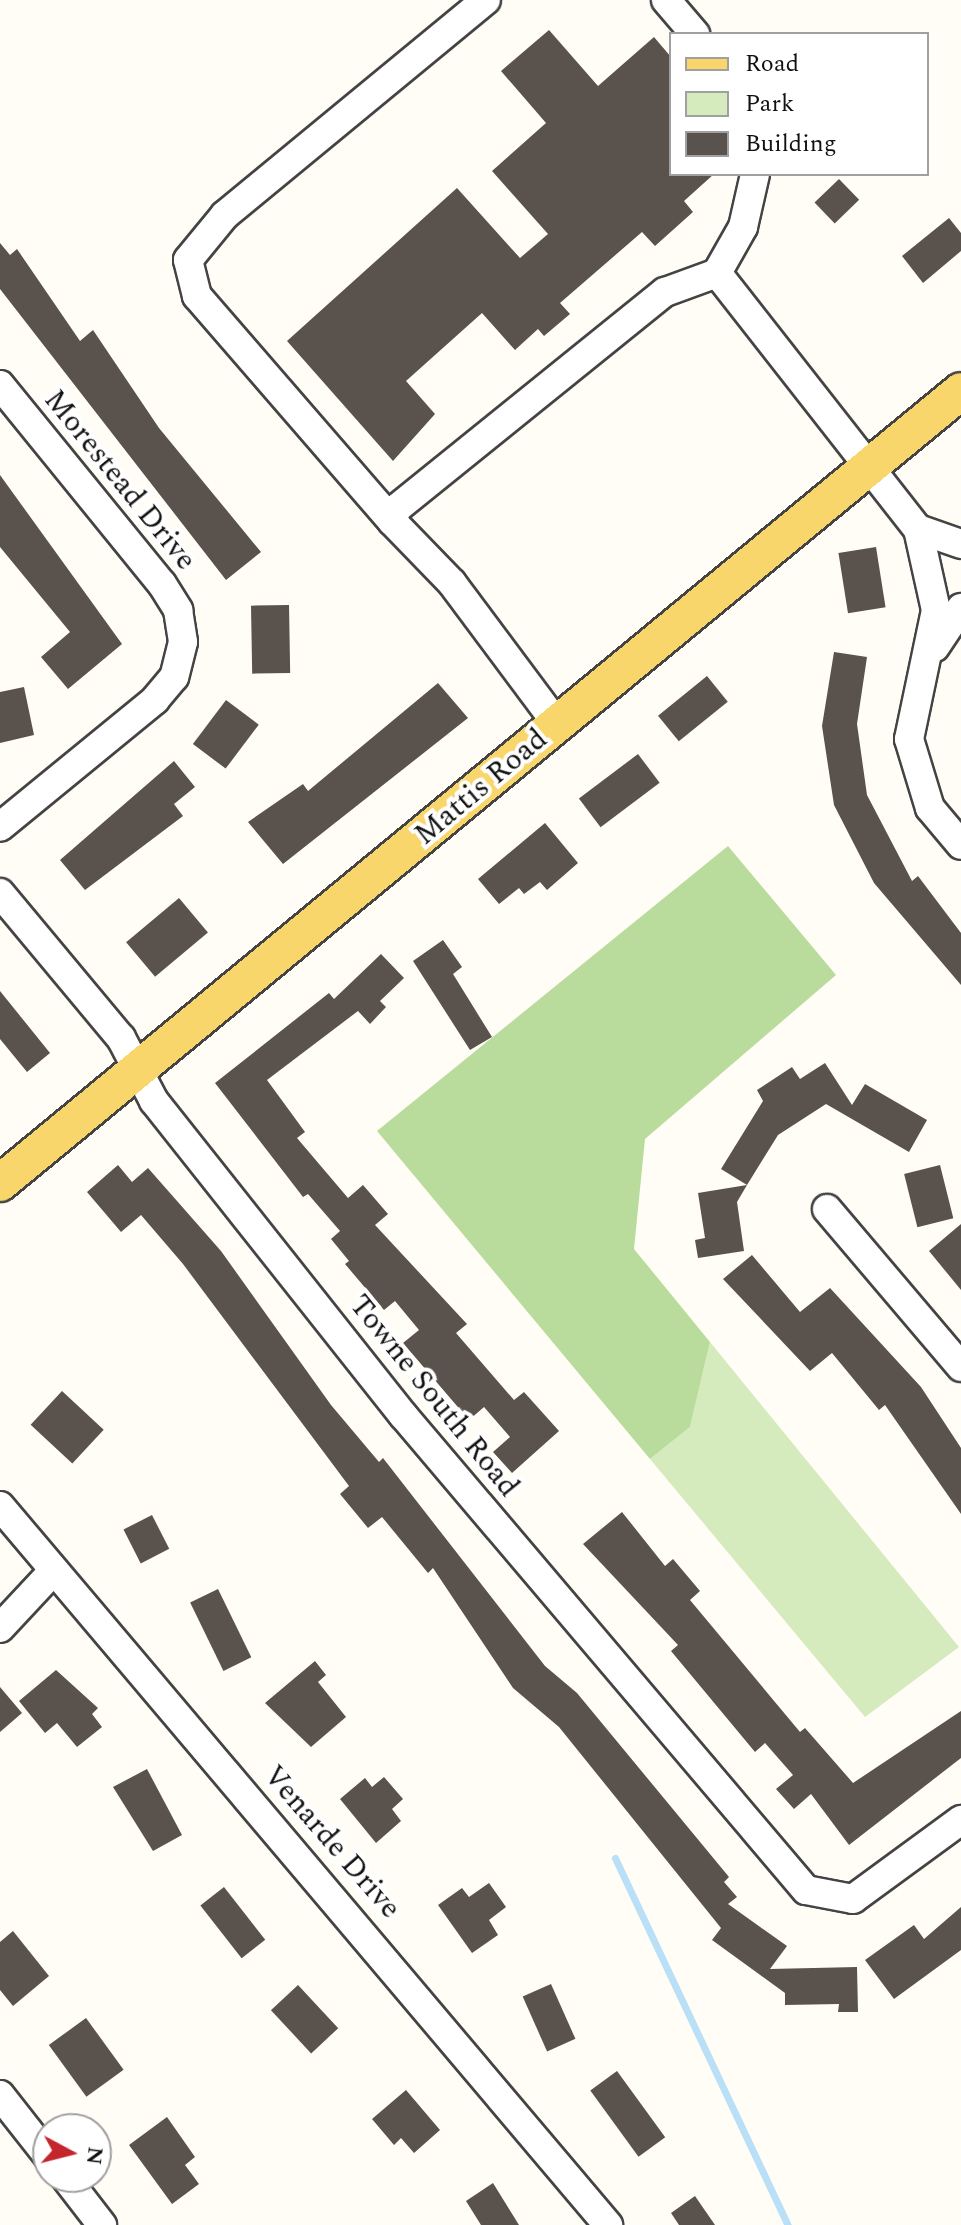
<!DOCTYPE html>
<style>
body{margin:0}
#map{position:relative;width:961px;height:2225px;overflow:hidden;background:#fffdf5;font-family:Spectral,serif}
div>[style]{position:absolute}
.green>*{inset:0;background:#d5ebbd}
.forest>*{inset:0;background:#b9dc9c}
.stream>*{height:7px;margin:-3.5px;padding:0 3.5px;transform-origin:3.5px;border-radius:3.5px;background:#b9e0f7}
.building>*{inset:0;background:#5a524d;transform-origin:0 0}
.roads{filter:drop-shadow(2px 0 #444) drop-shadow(-2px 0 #444) drop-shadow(0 2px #444) drop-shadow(0 -2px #444)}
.minor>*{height:28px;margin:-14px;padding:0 14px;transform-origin:14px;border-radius:14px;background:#fff}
.major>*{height:36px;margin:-18px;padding:0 18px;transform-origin:18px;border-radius:18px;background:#f9d66b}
span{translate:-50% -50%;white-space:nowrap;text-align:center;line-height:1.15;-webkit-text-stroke:8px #fff;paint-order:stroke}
.street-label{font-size:30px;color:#111}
.legend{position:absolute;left:669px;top:32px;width:260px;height:144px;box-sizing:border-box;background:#fff;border:2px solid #a0a0a0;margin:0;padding:10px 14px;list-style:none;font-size:24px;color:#111}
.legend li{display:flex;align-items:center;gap:16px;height:40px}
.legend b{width:40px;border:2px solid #a0a0a0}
.north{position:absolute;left:32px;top:2113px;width:80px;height:80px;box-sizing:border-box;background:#fff;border:2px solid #a0a0a0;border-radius:50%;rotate:97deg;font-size:22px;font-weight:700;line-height:32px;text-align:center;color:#111}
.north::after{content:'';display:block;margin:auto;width:28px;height:36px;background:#c4262e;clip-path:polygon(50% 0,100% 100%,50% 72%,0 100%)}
</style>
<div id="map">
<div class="green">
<div style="clip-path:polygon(710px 1342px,959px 1647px,865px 1717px,650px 1459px,690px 1427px)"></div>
</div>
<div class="forest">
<div style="clip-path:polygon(728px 846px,836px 975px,645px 1139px,634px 1249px,710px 1342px,690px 1427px,650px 1459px,377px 1131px)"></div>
</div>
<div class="stream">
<div style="left:615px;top:1858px;width:406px;rotate:64.8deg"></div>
</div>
<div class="building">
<div style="clip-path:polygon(549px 30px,598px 86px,654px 37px,671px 57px,671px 174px,714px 174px,684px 201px,693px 212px,655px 246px,642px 232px,560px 303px,570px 314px,544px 336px,538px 329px,515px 350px,482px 313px,406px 381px,435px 414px,393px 461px,287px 341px,457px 188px,520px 258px,548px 234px,492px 171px,546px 123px,501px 71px)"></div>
<div style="left:839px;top:179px;width:29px;height:34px;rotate:46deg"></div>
<div style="clip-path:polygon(949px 218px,961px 233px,961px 251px,923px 283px,902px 256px)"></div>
<div style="clip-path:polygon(0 243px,10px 255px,17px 249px,80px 341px,93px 330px,159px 428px,261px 552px,226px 580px,0 289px)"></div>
<div style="clip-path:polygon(0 475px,122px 644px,68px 689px,41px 657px,70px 632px,0 547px)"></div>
<div style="left:876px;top:547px;width:61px;height:38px;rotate:81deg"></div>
<div style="left:289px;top:605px;width:68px;height:38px;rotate:89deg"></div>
<div style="clip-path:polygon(834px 652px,867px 657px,857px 724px,867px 795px,912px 881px,918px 876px,961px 933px,961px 985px,874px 883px,834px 805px,822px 726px)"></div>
<div style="left:707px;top:676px;width:33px;height:63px;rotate:51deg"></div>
<div style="clip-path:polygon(438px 683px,468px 718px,283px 864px,248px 822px,303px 784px,308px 791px)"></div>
<div style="clip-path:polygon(24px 687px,34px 735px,0 743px,0 692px)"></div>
<div style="left:226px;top:700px;width:41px;height:55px;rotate:37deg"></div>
<div style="left:638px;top:754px;width:36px;height:74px;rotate:53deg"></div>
<div style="clip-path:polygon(174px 761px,195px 787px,174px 804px,183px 816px,85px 890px,60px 860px)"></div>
<div style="clip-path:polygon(545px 823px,578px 863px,547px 890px,540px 882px,524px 894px,519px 888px,499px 904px,478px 879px)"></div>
<div style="left:179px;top:898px;width:45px;height:69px;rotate:50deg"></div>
<div style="clip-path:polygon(443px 940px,462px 967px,453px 974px,492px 1037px,470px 1050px,413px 961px)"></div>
<div style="clip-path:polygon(381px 954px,404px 978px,380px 1001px,386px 1007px,370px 1024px,358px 1011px,267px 1080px,305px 1132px,297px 1138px,348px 1198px,363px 1185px,388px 1214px,375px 1225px,467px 1324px,456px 1333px,514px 1400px,524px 1392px,559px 1431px,512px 1473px,493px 1452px,510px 1437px,484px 1407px,469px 1420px,403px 1343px,419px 1330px,395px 1301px,384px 1310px,345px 1264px,349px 1261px,331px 1239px,340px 1231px,308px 1194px,303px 1197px,215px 1083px,329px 993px,334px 999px)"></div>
<div style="clip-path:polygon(0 991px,50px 1053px,27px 1072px,0 1039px)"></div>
<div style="clip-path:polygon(825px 1063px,852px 1105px,865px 1084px,927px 1120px,909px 1152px,826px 1104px,778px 1135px,747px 1185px,721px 1169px,763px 1101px,757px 1090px,792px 1067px,800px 1079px)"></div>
<div style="clip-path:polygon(118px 1165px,132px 1182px,148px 1168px,221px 1251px,331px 1405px,379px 1462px,383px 1458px,545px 1666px,577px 1693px,729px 1877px,724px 1882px,737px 1897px,728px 1904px,787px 1946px,770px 1969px,857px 1967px,858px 2012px,838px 2012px,839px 2004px,785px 2005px,785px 1993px,712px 1940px,721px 1928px,559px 1727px,513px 1688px,433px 1568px,428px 1573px,382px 1517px,368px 1528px,340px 1494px,349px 1486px,183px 1264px,141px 1215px,121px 1232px,87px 1192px)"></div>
<div style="left:940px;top:1165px;width:55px;height:37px;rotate:76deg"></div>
<div style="clip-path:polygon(747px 1185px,737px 1202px,744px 1251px,698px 1258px,695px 1240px,705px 1238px,698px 1193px)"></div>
<div style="clip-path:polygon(961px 1224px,961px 1290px,929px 1251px)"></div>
<div style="clip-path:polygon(752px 1255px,800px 1312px,830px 1288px,921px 1387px,961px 1448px,961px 1514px,885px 1405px,879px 1410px,832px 1353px,810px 1371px,723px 1279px)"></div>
<div style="left:62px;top:1391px;width:57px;height:46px;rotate:43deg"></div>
<div style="clip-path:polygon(622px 1512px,665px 1566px,673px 1559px,700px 1591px,690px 1600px,800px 1732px,805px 1728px,853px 1783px,961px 1711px,961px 1758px,849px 1845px,811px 1794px,794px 1809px,776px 1789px,793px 1775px,765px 1743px,755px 1752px,671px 1651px,678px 1645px,583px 1544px)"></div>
<div style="left:152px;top:1515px;width:38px;height:32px;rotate:63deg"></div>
<div style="left:218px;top:1589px;width:76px;height:31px;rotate:64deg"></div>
<div style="clip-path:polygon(315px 1661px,326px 1675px,318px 1682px,346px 1717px,311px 1747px,265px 1703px)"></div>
<div style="clip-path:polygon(56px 1670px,98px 1708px,92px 1714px,102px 1727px,77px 1747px,57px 1723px,45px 1733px,19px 1701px)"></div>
<div style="clip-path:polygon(0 1687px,22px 1713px,0 1732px)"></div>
<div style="clip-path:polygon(147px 1769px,182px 1835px,153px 1851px,113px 1787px)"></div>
<div style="clip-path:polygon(384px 1777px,403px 1799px,392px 1809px,401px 1821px,376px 1843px,340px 1799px,365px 1778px,372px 1787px)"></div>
<div style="clip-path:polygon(489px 1883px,506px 1907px,489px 1920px,498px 1935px,472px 1953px,438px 1905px,462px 1888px,469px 1897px)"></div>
<div style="left:224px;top:1887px;width:67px;height:30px;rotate:52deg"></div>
<div style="clip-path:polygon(961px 1907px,961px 1950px,894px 1999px,865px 1960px,914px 1925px,924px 1939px)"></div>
<div style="clip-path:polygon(13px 1931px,49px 1976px,13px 2006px,0 1990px,0 1942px)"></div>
<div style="left:551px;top:1984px;width:60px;height:31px;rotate:66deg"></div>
<div style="left:298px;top:1985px;width:59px;height:37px;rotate:47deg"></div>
<div style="left:86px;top:2018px;width:64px;height:46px;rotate:54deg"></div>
<div style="left:617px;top:2071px;width:82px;height:33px;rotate:54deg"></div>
<div style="clip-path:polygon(406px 2090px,440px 2130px,414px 2153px,401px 2138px,394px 2145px,372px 2119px)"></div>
<div style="clip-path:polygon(167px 2117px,195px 2157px,185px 2165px,199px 2184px,172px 2204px,129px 2145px)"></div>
<div style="clip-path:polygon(493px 2183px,519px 2225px,481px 2225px,466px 2201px)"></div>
<div style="clip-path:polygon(695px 2196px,715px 2225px,679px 2225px,671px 2213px)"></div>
</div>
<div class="roads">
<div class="minor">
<div style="left:666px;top:0;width:45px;rotate:49.5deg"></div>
<div style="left:717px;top:273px;width:53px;rotate:-60.5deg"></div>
<div style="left:743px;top:227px;width:54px;rotate:-77.2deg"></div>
<div style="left:0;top:385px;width:257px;rotate:50.9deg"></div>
<div style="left:162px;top:584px;width:31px;rotate:58deg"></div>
<div style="left:178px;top:610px;width:32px;rotate:81deg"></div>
<div style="left:183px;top:642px;width:36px;rotate:104deg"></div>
<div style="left:174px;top:677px;width:30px;rotate:130deg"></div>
<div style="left:155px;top:700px;width:200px;rotate:140.7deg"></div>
<div style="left:392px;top:521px;width:298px;rotate:-130.9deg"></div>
<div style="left:197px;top:296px;width:37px;rotate:-104deg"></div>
<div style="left:188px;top:260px;width:58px;rotate:-50.6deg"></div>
<div style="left:225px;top:215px;width:338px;rotate:-39.5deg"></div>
<div style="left:918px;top:529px;width:46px;rotate:19.2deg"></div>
<div style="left:935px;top:647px;width:47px;rotate:-56.3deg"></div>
<div style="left:557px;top:724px;width:176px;rotate:-126.7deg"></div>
<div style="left:452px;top:583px;width:86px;rotate:-134.1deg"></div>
<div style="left:392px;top:521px;width:14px;rotate:-69deg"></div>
<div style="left:397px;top:508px;width:344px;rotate:-38.9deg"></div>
<div style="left:665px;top:292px;width:55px;rotate:-20.1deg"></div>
<div style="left:717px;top:273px;width:325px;rotate:51.9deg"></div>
<div style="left:918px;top:529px;width:83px;rotate:77.5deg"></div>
<div style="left:936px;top:610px;width:132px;rotate:101.8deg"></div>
<div style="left:909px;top:739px;width:72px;rotate:73.1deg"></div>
<div style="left:930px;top:808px;width:48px;rotate:50deg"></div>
<div style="left:0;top:893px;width:189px;rotate:50.2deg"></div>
<div style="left:121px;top:1038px;width:71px;rotate:62.4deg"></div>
<div style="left:154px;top:1101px;width:401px;rotate:51.6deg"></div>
<div style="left:403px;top:1415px;width:623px;rotate:49.69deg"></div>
<div style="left:806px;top:1890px;width:48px;rotate:10.8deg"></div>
<div style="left:853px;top:1899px;width:134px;rotate:-36.2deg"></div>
<div style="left:827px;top:1209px;width:207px;rotate:49.7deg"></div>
<div style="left:0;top:1506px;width:942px;rotate:49.78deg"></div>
<div style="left:0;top:1628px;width:79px;rotate:-47deg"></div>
<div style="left:0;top:2095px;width:78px;rotate:51.8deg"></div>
<div style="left:65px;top:2177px;width:61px;rotate:52.4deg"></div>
</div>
<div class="major">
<div style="left:0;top:1183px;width:1245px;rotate:-39.49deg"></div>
</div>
</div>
<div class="street-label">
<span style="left:120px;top:480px;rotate:51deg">Morestead Drive</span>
<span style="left:481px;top:787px;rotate:-40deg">Mattis Road</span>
<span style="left:434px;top:1396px;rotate:51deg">Towne South Road</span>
<span style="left:332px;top:1842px;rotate:49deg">Venarde Drive</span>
</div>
<ul class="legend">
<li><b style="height:10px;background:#f9d66b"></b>Road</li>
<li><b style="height:22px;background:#d5ebbd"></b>Park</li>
<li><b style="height:22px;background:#5a524d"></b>Building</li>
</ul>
<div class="north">N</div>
</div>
